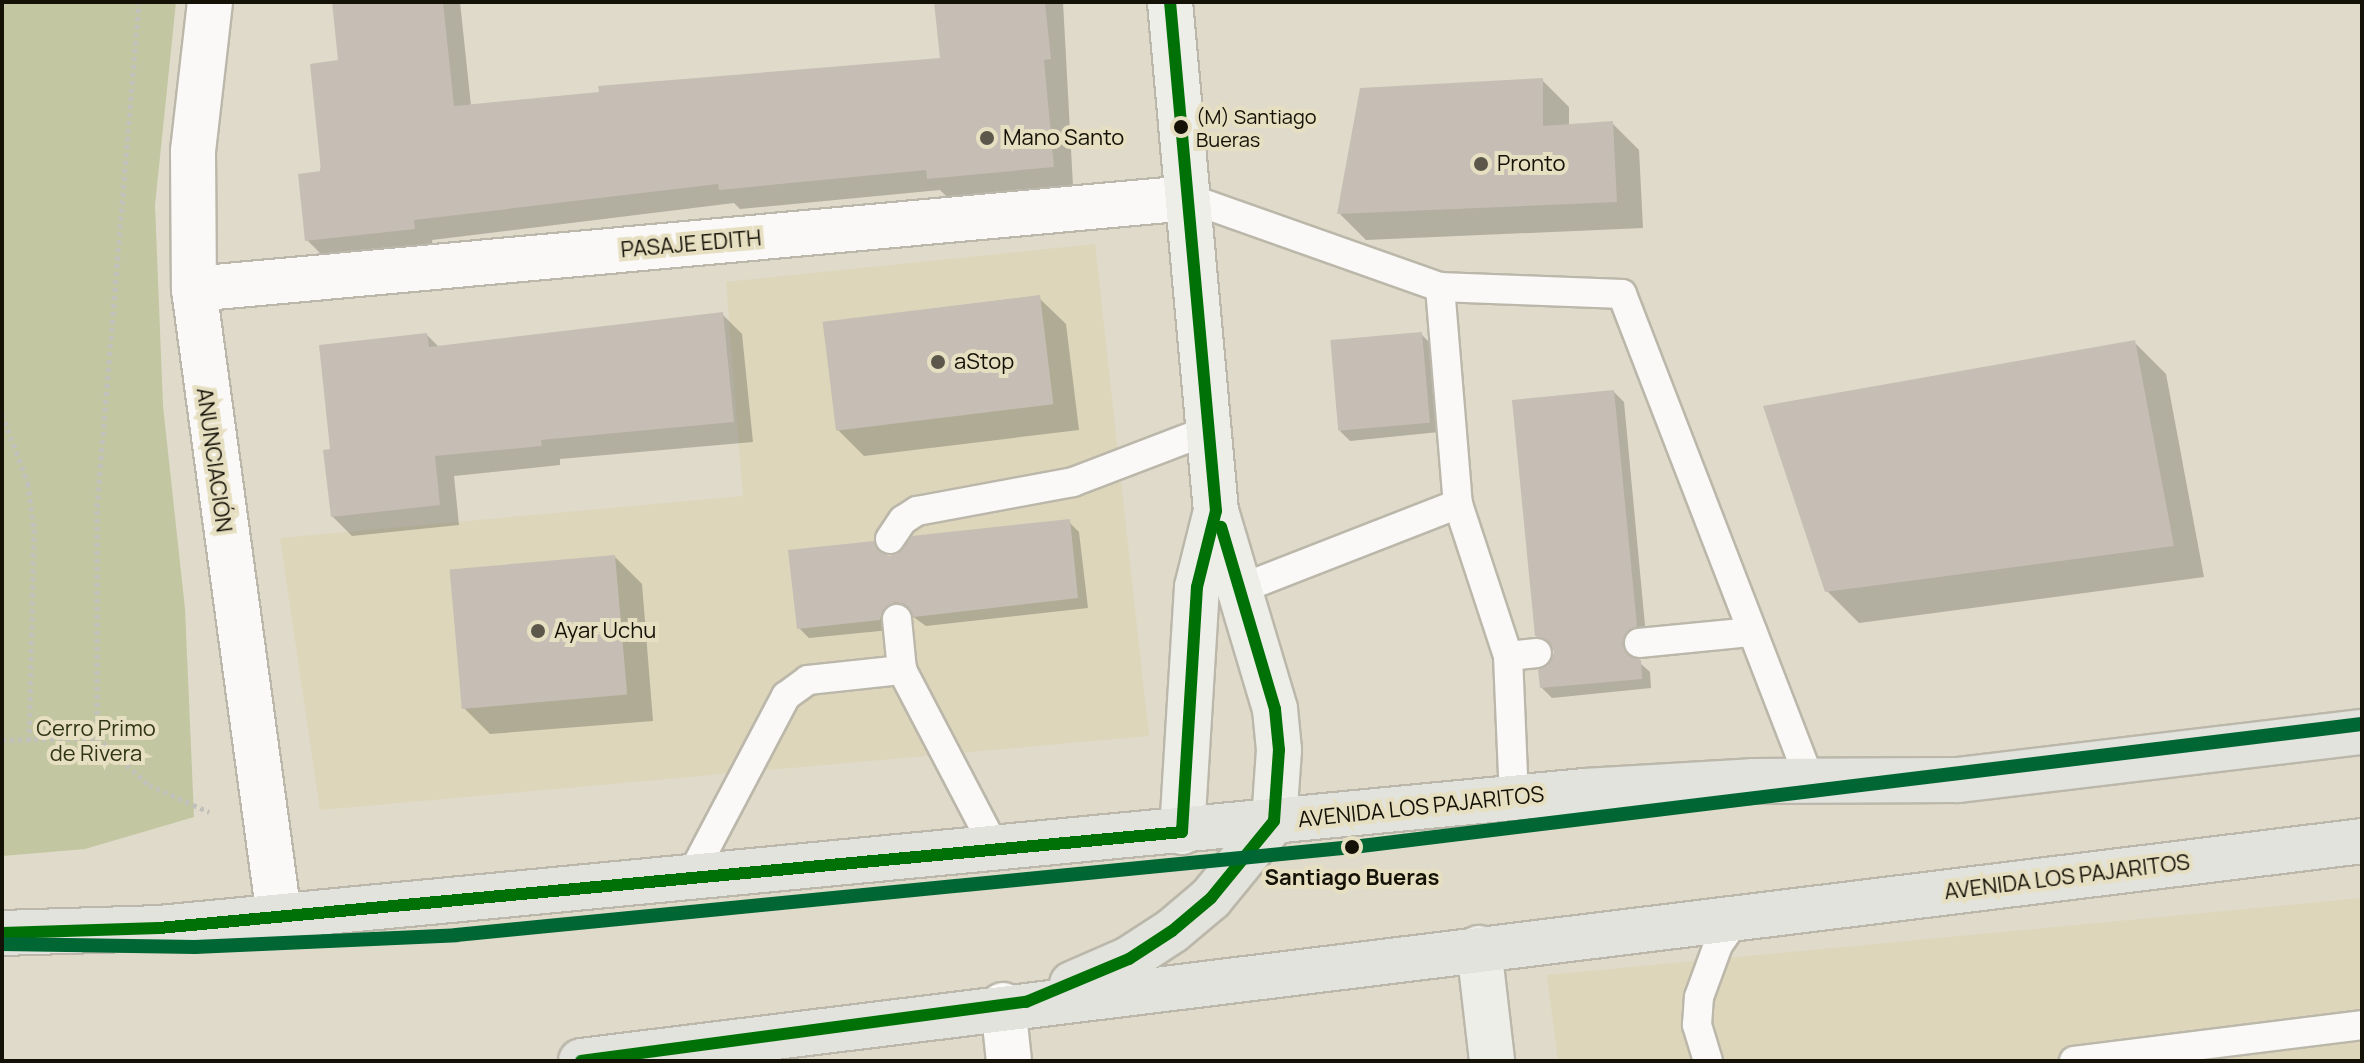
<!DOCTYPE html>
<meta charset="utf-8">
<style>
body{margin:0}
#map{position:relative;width:2364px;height:1063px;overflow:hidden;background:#dfdac9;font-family:Manrope,sans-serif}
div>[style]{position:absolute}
.built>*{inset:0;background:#ddd6ba}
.green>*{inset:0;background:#c2c6a1}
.shadow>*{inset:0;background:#0003}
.building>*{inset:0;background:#c6bdb4;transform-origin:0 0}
.path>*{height:5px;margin-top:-2.5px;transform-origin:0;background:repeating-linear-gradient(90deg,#c1c0ba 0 4px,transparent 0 8px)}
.roads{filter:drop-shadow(2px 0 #bbb7aa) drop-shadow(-2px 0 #bbb7aa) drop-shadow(0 2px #bbb7aa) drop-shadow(0 -2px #bbb7aa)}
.lane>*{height:28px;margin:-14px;padding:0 14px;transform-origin:14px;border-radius:14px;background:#faf9f7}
.street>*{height:44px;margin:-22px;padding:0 22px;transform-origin:22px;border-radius:22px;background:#faf9f7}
.secondary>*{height:44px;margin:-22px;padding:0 22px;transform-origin:22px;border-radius:22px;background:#eeeee9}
.primary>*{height:44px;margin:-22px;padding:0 22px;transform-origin:22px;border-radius:22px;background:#e2e3dc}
.bus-1>*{height:12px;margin:-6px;padding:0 6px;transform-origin:6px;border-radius:6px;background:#007106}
.metro-1>*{height:14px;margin:-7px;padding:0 7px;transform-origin:7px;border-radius:7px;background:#063}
.dots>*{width:22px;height:22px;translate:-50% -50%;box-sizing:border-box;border:4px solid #e7dfc1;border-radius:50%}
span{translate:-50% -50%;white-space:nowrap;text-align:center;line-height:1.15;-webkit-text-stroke:8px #e7dfc1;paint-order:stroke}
.bus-label{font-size:20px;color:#141107}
.left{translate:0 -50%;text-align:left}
.poi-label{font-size:22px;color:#141107}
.street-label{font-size:22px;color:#141107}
.park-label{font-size:22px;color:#303615}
.stop-label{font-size:22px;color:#141107;font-weight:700}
.frame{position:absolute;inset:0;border:4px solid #141107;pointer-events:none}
</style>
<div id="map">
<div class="built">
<div style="clip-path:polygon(1095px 244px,1149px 736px,320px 810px,280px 538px,743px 496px,726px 282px)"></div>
<div style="clip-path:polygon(2362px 898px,2362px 1061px,1558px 1061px,1547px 975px)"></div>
</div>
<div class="green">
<div style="clip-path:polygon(2px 2px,176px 2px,155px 205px,163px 406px,185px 609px,194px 817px,85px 849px,2px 856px)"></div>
</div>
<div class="shadow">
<div style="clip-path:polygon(334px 2px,460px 2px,471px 106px,943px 60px,936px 2px,1063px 2px,1073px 186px,948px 198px,940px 190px,740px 209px,734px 203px,432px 240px,433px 248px,327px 260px,307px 240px,341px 62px)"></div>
<div style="clip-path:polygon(1542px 80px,1569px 107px,1569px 126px,1612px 123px,1639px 150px,1643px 228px,1366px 240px,1339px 213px)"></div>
<div style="clip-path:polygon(1039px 298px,1066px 324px,1079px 430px,864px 456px,837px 429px)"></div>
<div style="clip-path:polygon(722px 314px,742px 334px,753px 442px,560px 459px,560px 465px,454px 476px,459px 525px,352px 536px,332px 516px,332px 451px,427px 335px,440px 348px)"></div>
<div style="clip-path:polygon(1421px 334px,1431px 344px,1439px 432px,1350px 441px,1340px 431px)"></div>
<div style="clip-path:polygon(2134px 342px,2166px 374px,2204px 577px,1859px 623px,1827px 591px)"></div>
<div style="clip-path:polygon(1614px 392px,1624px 402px,1646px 636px,1638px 639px,1631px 655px,1650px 672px,1651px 688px,1552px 698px,1542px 688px,1556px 652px,1537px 635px)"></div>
<div style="clip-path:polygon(1069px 522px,1079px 532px,1088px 608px,926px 626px,905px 611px,890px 630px,809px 638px,799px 628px,873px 543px,889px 558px)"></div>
<div style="clip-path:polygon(615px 557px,642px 584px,653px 721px,490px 734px,463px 707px)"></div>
</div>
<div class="building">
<div style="clip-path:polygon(332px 2px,443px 2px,454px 106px,599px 92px,598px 86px,940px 58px,934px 2px,1045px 2px,1051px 59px,1044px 60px,1054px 167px,927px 179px,926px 170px,719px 190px,718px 184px,414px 220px,415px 229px,305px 241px,298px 174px,321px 171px,310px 64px,338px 60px)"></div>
<div style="clip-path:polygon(1543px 78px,1543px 126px,1613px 121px,1617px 202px,1337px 214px,1360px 88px)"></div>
<div style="left:1040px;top:295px;width:110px;height:219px;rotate:83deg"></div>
<div style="clip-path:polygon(723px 312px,734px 422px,541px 440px,542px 446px,435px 456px,440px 505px,331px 517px,323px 450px,330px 449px,319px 345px,427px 333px,429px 347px)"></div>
<div style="left:1422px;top:332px;width:91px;height:92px;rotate:85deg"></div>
<div style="clip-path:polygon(2135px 340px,2174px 546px,1825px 592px,1763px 406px)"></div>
<div style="clip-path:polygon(1614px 390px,1637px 626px,1629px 630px,1622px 644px,1626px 653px,1641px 660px,1642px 679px,1540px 688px,1538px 670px,1548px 666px,1554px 652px,1550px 642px,1535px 636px,1512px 400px)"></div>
<div style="clip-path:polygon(1070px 519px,1078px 598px,914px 617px,905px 604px,895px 602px,882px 611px,880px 620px,797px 629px,788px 550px,874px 541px,880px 552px,889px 556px,898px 554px,912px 536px)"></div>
<div style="left:615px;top:555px;width:140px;height:166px;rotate:85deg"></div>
</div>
<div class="path">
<div style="left:2px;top:414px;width:74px;rotate:69.4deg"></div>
<div style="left:28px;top:483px;width:46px;rotate:82.6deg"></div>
<div style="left:34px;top:529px;width:213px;rotate:91.3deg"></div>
<div style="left:97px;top:738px;width:231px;rotate:-90deg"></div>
<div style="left:97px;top:507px;width:507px;rotate:-85.25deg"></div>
<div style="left:2px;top:740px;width:95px;rotate:-1.2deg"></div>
<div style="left:97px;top:738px;width:70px;rotate:42.1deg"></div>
<div style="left:149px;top:785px;width:66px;rotate:24.2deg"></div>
</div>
<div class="roads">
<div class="lane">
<div style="left:1188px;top:198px;width:267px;rotate:19.5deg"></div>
<div style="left:1440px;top:287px;width:218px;rotate:85.3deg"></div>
<div style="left:1458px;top:504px;width:232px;rotate:158.7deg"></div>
<div style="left:1440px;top:287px;width:182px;rotate:2.2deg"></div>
<div style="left:1622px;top:294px;width:524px;rotate:68.87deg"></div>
<div style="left:1458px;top:504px;width:160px;rotate:71.8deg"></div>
<div style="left:1508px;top:656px;width:29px;rotate:-6deg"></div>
<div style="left:890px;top:539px;width:23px;rotate:-56deg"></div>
<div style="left:903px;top:520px;width:17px;rotate:-33deg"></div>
<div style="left:917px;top:511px;width:159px;rotate:-10.5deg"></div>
<div style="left:1073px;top:482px;width:146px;rotate:-20.9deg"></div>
<div style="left:897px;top:619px;width:51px;rotate:84.4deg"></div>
<div style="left:902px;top:670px;width:201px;rotate:62.4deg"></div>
<div style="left:1639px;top:643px;width:114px;rotate:-5.6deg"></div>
<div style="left:1508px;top:656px;width:142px;rotate:87.6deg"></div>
<div style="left:690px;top:878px;width:206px;rotate:-62.2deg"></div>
<div style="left:786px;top:696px;width:27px;rotate:-36deg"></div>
<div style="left:808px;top:680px;width:95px;rotate:-6.1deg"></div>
<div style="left:1708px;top:1061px;width:38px;rotate:-107deg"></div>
<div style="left:1697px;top:1025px;width:28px;rotate:-86deg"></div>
<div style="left:1699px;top:997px;width:55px;rotate:-69.9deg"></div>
<div style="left:1718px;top:945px;width:29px;rotate:-55deg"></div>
<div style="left:2074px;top:1061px;width:290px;rotate:-7.1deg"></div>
</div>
<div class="street">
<div style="left:210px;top:2px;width:150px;rotate:96.5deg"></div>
<div style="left:193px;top:151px;width:138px;rotate:89.6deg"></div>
<div style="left:194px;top:289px;width:633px;rotate:82.28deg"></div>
<div style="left:194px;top:289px;width:998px;rotate:-5.23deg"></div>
<div style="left:1003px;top:1005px;width:56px;rotate:83.9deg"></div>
</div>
<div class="secondary">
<div style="left:1170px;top:2px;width:511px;rotate:84.84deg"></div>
<div style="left:1216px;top:511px;width:207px;rotate:73.4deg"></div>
<div style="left:1275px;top:709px;width:41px;rotate:84.4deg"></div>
<div style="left:1279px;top:750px;width:71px;rotate:94deg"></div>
<div style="left:1182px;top:832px;width:245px;rotate:-86.5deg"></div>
<div style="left:1197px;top:587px;width:78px;rotate:-76deg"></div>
<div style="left:1479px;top:948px;width:114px;rotate:83.4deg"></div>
</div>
<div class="primary">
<div style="left:2px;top:933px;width:157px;rotate:-1.8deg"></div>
<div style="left:159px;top:928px;width:1433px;rotate:-5.49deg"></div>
<div style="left:1585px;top:791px;width:167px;rotate:-3.4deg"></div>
<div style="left:1752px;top:781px;width:206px;rotate:-0.3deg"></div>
<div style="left:1958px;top:780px;width:407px;rotate:-6.8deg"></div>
<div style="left:1072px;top:984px;width:62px;rotate:-23.7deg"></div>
<div style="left:1129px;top:959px;width:51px;rotate:-33.1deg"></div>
<div style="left:1172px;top:931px;width:51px;rotate:-40.2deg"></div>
<div style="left:1211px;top:898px;width:99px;rotate:-50.7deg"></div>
<div style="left:581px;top:1061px;width:1795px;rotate:-7.04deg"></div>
</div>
</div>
<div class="bus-1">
<div style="left:2px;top:933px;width:157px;rotate:-1.8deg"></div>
<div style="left:159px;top:928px;width:1027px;rotate:-5.36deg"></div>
<div style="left:1182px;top:832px;width:245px;rotate:-86.5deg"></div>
<div style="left:1197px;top:587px;width:78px;rotate:-76deg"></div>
<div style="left:1216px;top:511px;width:511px;rotate:-95.16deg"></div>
<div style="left:581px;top:1061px;width:449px;rotate:-7.6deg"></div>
<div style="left:1026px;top:1002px;width:112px;rotate:-22.7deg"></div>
<div style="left:1129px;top:959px;width:51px;rotate:-33.1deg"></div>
<div style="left:1172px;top:931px;width:51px;rotate:-40.2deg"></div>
<div style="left:1211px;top:898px;width:99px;rotate:-50.7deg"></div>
<div style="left:1274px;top:821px;width:71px;rotate:-86deg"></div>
<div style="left:1279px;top:750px;width:41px;rotate:-95.6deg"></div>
<div style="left:1275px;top:709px;width:190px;rotate:-106.5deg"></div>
</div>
<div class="metro-1">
<div style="left:2px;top:944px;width:194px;rotate:0.9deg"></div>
<div style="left:196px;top:947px;width:260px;rotate:-2.6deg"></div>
<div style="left:456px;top:935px;width:901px;rotate:-5.6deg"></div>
<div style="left:1353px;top:847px;width:1016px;rotate:-6.95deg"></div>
</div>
<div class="dots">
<div style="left:1181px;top:127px;background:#141107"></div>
<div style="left:987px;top:138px;background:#5b574b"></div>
<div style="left:1481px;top:164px;background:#5b574b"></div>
<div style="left:938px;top:362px;background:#5b574b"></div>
<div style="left:538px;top:631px;background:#5b574b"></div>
<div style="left:1352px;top:847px;background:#141107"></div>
</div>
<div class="bus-label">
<span class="left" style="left:1196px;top:128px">(M) Santiago<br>Bueras</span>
</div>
<div class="poi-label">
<span class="left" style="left:1003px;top:138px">Mano Santo</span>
<span class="left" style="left:1497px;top:164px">Pronto</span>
<span class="left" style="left:954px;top:362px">aStop</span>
<span class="left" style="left:554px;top:631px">Ayar Uchu</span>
</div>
<div class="street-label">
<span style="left:691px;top:244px;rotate:-5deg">PASAJE EDITH</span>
<span style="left:214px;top:460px;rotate:82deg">ANUNCIACIÓN</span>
<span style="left:1421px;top:807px;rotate:-6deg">AVENIDA LOS PAJARITOS</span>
<span style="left:2067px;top:877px;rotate:-7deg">AVENIDA LOS PAJARITOS</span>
</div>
<div class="park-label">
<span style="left:96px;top:741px">Cerro Primo<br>de Rivera</span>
</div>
<div class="stop-label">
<span style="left:1352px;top:878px">Santiago Bueras</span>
</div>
<div class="frame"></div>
</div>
